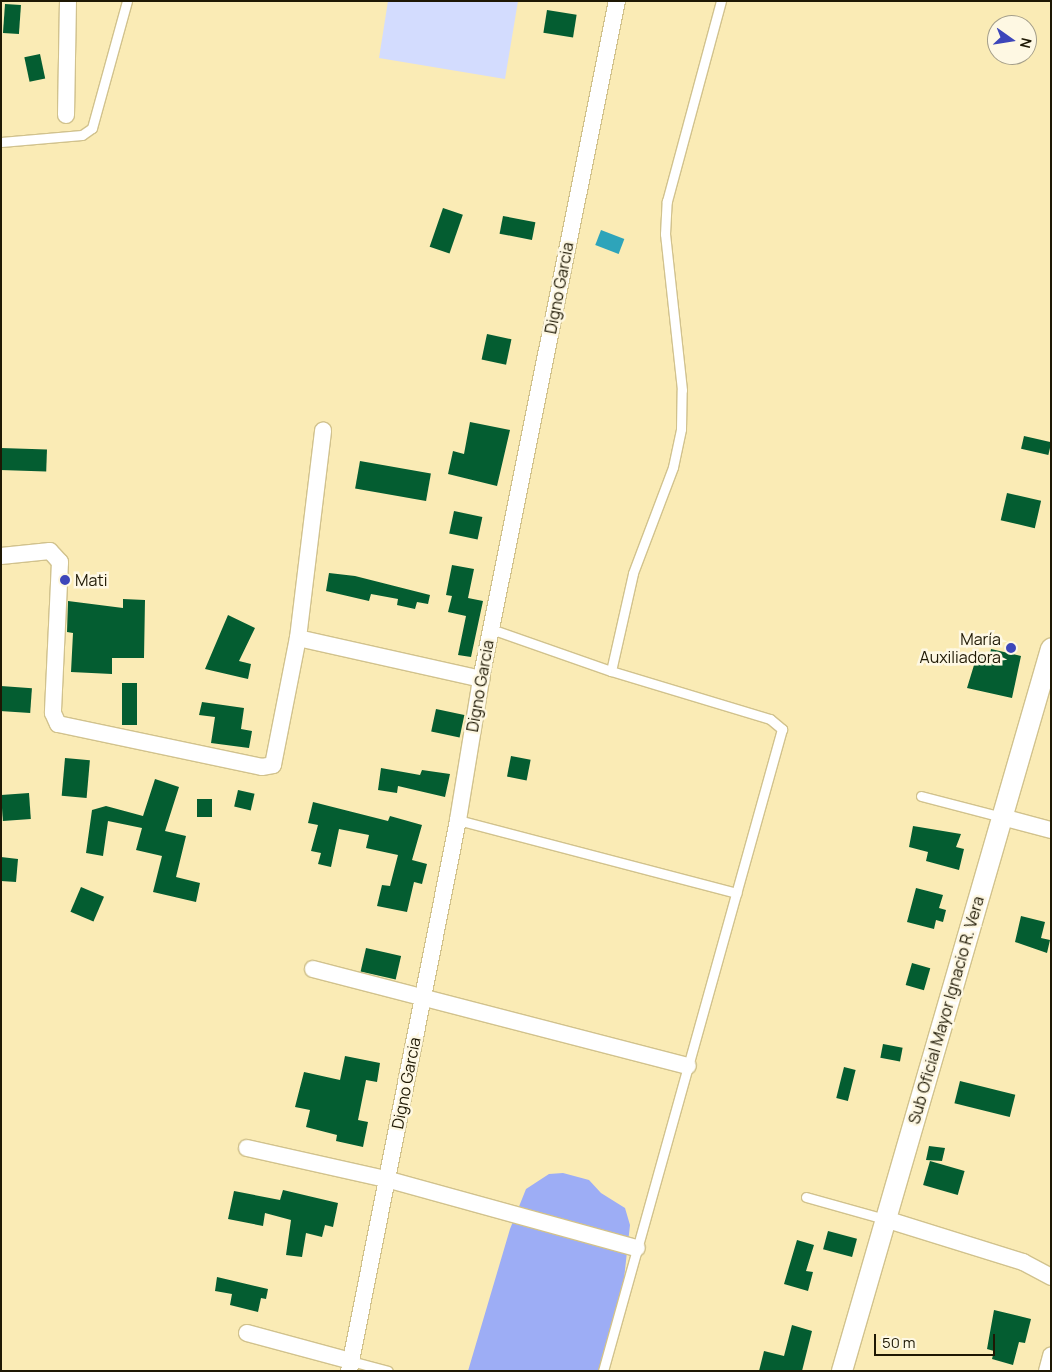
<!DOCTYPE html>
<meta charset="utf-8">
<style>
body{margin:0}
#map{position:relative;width:1052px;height:1372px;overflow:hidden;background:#faebb5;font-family:Manrope,sans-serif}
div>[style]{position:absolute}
.green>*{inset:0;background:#d3dcfe}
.forest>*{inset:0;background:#9dadf5}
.water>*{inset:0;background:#2ea4ba;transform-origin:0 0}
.building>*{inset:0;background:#045d31;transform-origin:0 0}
.roads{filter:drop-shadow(1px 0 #d1c28d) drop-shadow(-1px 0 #d1c28d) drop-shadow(0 1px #d1c28d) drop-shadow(0 -1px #d1c28d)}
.service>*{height:9px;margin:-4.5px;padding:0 4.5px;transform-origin:4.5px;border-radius:4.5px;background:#fff}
.minor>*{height:16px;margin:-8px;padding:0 8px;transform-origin:8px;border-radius:8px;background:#fff}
.tertiary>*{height:20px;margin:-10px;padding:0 10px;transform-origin:10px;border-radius:10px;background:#fff}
.dots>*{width:14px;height:14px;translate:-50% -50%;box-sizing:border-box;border:2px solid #fef8e3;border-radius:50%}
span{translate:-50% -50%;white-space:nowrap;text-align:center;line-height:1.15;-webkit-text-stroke:5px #fef8e3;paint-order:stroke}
.street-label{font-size:16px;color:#1e1804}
.poi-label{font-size:16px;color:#1e1804}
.left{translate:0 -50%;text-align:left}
.right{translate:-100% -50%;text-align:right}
.frame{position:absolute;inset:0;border:2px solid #1e1804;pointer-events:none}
.north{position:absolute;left:987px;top:15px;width:50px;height:50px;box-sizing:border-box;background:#fef8e3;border:1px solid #a49e8a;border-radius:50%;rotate:103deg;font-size:14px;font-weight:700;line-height:20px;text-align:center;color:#1e1804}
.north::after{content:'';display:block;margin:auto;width:18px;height:22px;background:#3d46ba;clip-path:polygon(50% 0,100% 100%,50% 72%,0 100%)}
.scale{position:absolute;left:874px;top:1334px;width:121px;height:22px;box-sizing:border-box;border:2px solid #1e1804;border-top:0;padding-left:6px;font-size:15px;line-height:18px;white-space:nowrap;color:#1e1804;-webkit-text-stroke:4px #fef8e3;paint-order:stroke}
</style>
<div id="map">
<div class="green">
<div style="clip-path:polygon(388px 1px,518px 1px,505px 79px,379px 58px)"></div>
</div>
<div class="forest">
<div style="clip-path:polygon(563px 1173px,589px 1180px,601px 1193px,625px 1208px,630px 1225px,622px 1297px,604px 1371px,468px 1371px,510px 1229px,526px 1189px,549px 1174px)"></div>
</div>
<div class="water">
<div style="left:601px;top:230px;width:25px;height:16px;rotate:21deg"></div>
</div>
<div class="building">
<div style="left:5px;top:4px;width:16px;height:29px;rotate:4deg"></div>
<div style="left:547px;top:10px;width:30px;height:23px;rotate:9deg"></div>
<div style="left:40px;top:54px;width:25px;height:16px;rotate:78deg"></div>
<div style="left:443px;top:208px;width:21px;height:41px;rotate:19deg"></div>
<div style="left:503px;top:216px;width:33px;height:18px;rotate:11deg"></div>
<div style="left:487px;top:334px;width:25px;height:26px;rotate:12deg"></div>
<div style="clip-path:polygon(470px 422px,510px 430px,497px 486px,448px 474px,453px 451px,464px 454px)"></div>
<div style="left:1024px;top:436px;width:28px;height:13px;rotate:13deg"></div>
<div style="left:1px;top:448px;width:46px;height:22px;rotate:2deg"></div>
<div style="left:360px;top:461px;width:72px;height:28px;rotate:10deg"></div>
<div style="left:1007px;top:493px;width:35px;height:28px;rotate:13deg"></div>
<div style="left:454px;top:511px;width:29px;height:23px;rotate:12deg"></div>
<div style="clip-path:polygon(452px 565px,474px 569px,468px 598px,483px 601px,471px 657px,458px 655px,466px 616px,448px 612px,452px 596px,446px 595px)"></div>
<div style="clip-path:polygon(329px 573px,355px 576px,430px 595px,428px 604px,417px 602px,415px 609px,397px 605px,398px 599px,371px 594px,369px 601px,326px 591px)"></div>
<div style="clip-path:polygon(123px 599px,145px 600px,144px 658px,112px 658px,112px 674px,71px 672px,73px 633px,67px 632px,68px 601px,123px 608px)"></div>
<div style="clip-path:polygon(228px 615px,255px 628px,239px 661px,251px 664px,248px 679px,205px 669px)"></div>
<div style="clip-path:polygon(991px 649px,1021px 656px,1012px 698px,967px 688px,978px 652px,990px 655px)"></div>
<div style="left:122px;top:683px;width:15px;height:42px"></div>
<div style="left:1px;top:686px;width:31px;height:25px;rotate:4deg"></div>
<div style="clip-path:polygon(202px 702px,244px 708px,241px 729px,252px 731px,249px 748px,211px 743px,215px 717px,199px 715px)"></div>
<div style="left:436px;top:709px;width:29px;height:23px;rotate:12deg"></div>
<div style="left:511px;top:756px;width:20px;height:21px;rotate:11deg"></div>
<div style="left:65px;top:758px;width:25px;height:38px;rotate:5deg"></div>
<div style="clip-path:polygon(381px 768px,420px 775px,422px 770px,450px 774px,445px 797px,398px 786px,397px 793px,378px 790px)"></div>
<div style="clip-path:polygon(155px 779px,179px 787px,165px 831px,186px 836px,176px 877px,200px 883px,196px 902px,153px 892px,162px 856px,136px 850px,142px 828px,108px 821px,103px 856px,86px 853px,92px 810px,106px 806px,143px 816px)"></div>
<div style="left:238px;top:790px;width:17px;height:17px;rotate:13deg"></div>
<div style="left:29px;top:793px;width:26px;height:28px;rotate:86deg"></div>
<div style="left:197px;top:799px;width:15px;height:18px"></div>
<div style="clip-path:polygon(313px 802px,388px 821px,390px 816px,422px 825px,412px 860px,427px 864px,422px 884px,414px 882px,407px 912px,377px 906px,382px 885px,390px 886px,398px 855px,366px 848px,369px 835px,339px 829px,331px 867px,318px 864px,321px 853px,311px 851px,318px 825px,308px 823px)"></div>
<div style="clip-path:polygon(913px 826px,961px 834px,956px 847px,964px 849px,959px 870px,926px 861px,928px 852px,909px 847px)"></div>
<div style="clip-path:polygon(1px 857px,18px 859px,16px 882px,1px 881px)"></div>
<div style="left:81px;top:887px;width:25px;height:27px;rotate:23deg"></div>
<div style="clip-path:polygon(916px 888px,943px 895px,939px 908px,946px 910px,943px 922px,936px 920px,934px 929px,907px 922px)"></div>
<div style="clip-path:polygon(1021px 916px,1045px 922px,1041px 938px,1050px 940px,1047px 953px,1015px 942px)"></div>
<div style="left:366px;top:948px;width:36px;height:24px;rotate:13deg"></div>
<div style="left:912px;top:963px;width:19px;height:23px;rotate:16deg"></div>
<div style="left:883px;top:1044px;width:20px;height:14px;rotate:11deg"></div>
<div style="clip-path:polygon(345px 1056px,380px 1063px,377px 1082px,366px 1080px,358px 1120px,368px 1122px,363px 1147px,336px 1141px,337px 1135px,306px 1127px,310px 1110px,295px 1107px,304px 1072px,340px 1080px)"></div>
<div style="left:844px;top:1067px;width:12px;height:32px;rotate:14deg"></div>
<div style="left:960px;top:1081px;width:57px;height:23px;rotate:14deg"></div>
<div style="clip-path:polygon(929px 1146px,945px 1148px,942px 1161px,926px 1160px)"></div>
<div style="left:930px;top:1161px;width:36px;height:25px;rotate:16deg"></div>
<div style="clip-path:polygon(283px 1190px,338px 1203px,333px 1227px,325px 1225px,322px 1237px,306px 1233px,302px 1257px,286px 1255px,291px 1220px,265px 1213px,263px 1226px,228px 1219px,234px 1191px,280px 1200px)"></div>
<div style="left:828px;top:1231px;width:30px;height:19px;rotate:15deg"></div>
<div style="clip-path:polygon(797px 1240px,814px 1245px,806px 1271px,813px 1272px,808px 1291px,784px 1284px)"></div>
<div style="clip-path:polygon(217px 1277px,268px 1289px,266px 1299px,261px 1298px,258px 1312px,230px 1305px,232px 1294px,215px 1291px)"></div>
<div style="clip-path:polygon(994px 1310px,1031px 1319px,1025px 1343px,1019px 1342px,1013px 1365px,992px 1359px,994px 1351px,987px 1349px)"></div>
<div style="clip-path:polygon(792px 1325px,812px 1331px,802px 1371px,759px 1371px,764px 1351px,784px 1356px)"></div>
</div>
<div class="roads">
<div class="service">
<div style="left:1px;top:142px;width:81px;rotate:-4.9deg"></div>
<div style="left:82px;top:135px;width:12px;rotate:-35deg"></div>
<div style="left:92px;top:128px;width:132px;rotate:-74.6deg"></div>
<div style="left:491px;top:629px;width:127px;rotate:19.3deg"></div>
<div style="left:611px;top:671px;width:166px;rotate:16.8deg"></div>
<div style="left:770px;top:719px;width:16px;rotate:40deg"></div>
<div style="left:782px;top:729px;width:666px;rotate:105.58deg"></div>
<div style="left:611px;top:671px;width:100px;rotate:-77.3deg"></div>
<div style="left:633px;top:573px;width:113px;rotate:-69.3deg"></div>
<div style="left:673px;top:467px;width:39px;rotate:-78deg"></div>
<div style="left:681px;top:429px;width:39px;rotate:-89deg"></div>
<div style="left:682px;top:390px;width:157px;rotate:-96.2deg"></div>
<div style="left:665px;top:234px;width:33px;rotate:-87deg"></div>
<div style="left:667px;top:201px;width:207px;rotate:-74.9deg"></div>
<div style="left:921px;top:796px;width:84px;rotate:14.5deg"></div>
<div style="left:458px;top:820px;width:288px;rotate:14.7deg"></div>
<div style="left:806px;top:1197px;width:82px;rotate:15.6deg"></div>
<div style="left:351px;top:1361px;width:38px;rotate:15deg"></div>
</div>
<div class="minor">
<div style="left:66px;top:115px;width:114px;rotate:-89deg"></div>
<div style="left:1px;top:556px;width:49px;rotate:-5.8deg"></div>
<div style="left:50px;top:551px;width:15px;rotate:48deg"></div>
<div style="left:60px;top:562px;width:151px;rotate:92.7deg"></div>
<div style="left:53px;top:713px;width:12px;rotate:66deg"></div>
<div style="left:58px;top:724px;width:208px;rotate:11.9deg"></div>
<div style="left:262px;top:767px;width:11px;rotate:-10deg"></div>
<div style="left:273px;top:765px;width:129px;rotate:-78.9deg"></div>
<div style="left:298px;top:638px;width:209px;rotate:-83.1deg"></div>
<div style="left:298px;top:638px;width:188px;rotate:12.6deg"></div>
<div style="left:1002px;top:817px;width:51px;rotate:14.9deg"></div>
<div style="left:313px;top:969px;width:387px;rotate:14.5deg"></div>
<div style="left:247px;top:1148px;width:142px;rotate:12.6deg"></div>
<div style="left:386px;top:1179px;width:260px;rotate:15.4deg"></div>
<div style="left:885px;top:1219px;width:145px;rotate:17.3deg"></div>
<div style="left:1023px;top:1262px;width:32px;rotate:28deg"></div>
<div style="left:247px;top:1333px;width:108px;rotate:15.1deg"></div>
<div style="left:349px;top:1371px;width:562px;rotate:-78.81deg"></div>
<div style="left:458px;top:820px;width:143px;rotate:-80.7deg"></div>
<div style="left:481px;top:679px;width:692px;rotate:-78.66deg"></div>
<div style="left:1047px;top:1371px;width:16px;rotate:-75deg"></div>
</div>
<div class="tertiary">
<div style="left:842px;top:1371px;width:752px;rotate:-73.86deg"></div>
</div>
</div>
<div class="dots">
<div style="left:65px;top:580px;background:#3d46ba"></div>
<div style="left:1011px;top:648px;background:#3d46ba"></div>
</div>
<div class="street-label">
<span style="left:559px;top:288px;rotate:-79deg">Digno Garcia</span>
<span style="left:480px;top:686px;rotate:-80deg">Digno Garcia</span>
<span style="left:946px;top:1010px;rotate:-74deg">Sub Oficial Mayor Ignacio R. Vera</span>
<span style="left:406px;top:1083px;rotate:-79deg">Digno Garcia</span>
</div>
<div class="poi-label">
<span class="left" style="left:75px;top:580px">Mati</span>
<span class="right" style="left:1001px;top:648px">María<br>Auxiliadora</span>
</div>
<div class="frame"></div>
<div class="north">N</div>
<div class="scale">50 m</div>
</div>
